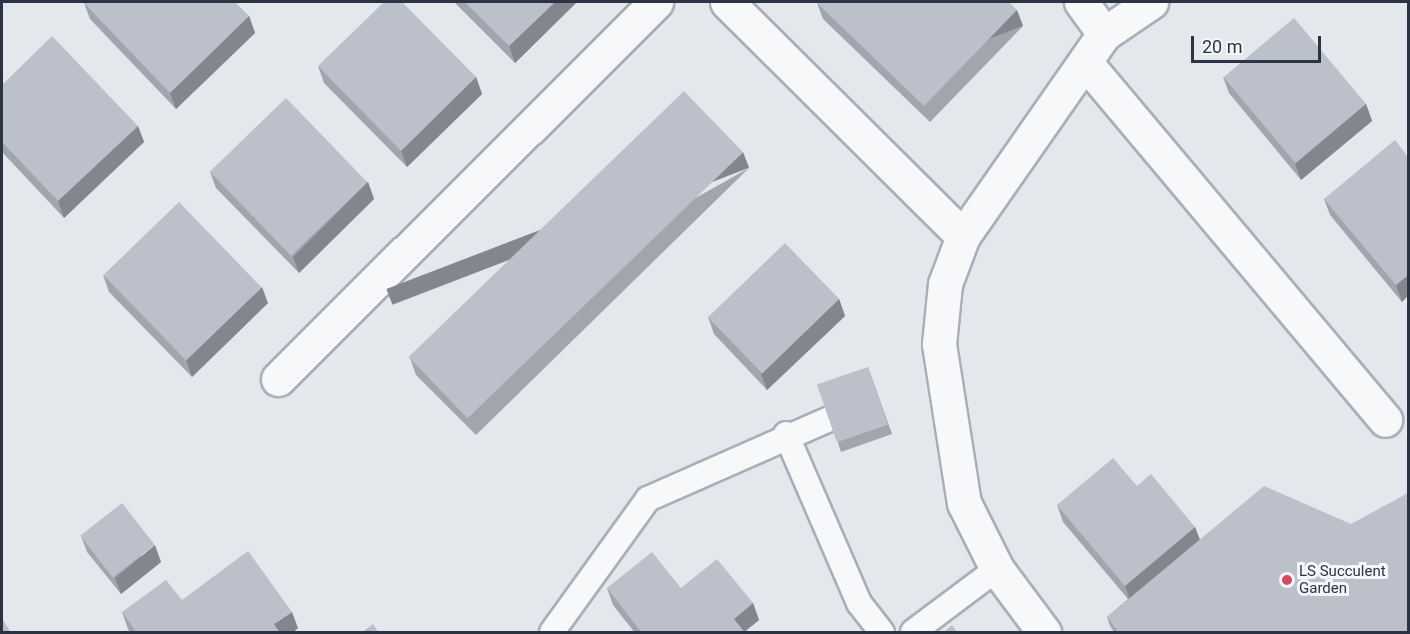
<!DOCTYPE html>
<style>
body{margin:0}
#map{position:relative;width:1410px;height:634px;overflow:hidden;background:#e4e7ec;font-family:Roboto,sans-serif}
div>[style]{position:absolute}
.roads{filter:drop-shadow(2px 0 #a9aeb7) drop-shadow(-2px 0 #a9aeb7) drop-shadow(0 2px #a9aeb7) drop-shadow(0 -2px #a9aeb7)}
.service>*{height:24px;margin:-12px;padding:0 12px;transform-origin:12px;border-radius:12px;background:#f7f8fa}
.minor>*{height:33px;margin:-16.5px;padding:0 16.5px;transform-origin:16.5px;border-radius:16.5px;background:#f7f8fa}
.wall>*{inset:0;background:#a1a5ae}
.shaded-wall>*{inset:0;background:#83868d;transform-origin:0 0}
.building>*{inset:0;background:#bbc0ca;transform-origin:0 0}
.dots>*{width:16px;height:16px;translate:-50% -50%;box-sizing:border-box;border:3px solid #f4f6f9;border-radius:50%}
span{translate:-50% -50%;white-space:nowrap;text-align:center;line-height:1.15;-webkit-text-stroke:6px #f4f6f9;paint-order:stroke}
.poi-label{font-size:15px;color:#2b3445}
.left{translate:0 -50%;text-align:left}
.frame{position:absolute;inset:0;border:3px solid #2b3445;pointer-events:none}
.scale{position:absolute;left:1191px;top:36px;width:130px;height:27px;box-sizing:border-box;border:3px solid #2b3445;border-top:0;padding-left:8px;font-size:18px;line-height:21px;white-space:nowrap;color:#2b3445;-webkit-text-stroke:4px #f4f6f9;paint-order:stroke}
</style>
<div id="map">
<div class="roads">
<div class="service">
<div style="left:786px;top:434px;width:184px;rotate:66.6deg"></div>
<div style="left:859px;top:603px;width:37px;rotate:52deg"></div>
<div style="left:552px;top:632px;width:164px;rotate:-54.2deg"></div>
<div style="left:648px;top:499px;width:198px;rotate:-23.8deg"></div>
<div style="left:913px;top:632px;width:105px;rotate:-36.9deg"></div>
</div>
<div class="minor">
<div style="left:727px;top:2px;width:332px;rotate:44.8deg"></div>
<div style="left:963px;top:236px;width:51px;rotate:110.6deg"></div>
<div style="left:945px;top:284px;width:60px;rotate:95.7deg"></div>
<div style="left:939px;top:344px;width:161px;rotate:81.1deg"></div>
<div style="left:964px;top:503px;width:74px;rotate:63.4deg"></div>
<div style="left:997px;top:569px;width:79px;rotate:53.3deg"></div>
<div style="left:1081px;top:2px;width:39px;rotate:54deg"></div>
<div style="left:1085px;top:62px;width:467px;rotate:50deg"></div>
<div style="left:963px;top:236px;width:246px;rotate:-55.1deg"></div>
<div style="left:1104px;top:34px;width:57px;rotate:-34.2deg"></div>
<div style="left:278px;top:379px;width:534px;rotate:-44.92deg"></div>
</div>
</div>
<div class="wall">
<div style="clip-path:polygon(454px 2px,577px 2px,515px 63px)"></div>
<div style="clip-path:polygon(84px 3px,249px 16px,255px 33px,176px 109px,90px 19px)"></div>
<div style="clip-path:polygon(817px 3px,1023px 26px,930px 122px,823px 19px)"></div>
<div style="clip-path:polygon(318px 66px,476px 77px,482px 94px,407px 167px,324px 83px)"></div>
<div style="clip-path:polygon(1223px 77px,1366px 104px,1372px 121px,1301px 180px,1229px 93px)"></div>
<div style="clip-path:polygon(2px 85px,138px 126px,144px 142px,64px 218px,2px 152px)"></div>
<div style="clip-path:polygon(1408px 157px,1402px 302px,1330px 215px,1324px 199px)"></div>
<div style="clip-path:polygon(749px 168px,476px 435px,416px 375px,410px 358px)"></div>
<div style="clip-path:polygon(210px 172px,368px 182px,374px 199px,299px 273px,216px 188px)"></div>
<div style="clip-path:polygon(103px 275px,268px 303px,192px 377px,109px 292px)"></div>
<div style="clip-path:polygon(839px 299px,845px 316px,767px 390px,714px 334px,708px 317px)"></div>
<div style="clip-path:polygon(868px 367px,892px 434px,841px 452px,838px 443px)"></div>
<div style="clip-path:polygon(1057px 505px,1195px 527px,1200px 540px,1408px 633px,1115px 633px,1110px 626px,1107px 617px,1128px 599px,1063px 522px)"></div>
<div style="clip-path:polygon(81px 536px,161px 562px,121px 594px,87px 552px)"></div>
<div style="clip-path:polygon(607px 588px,753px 603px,759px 620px,744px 632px,745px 633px,635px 633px,613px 605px)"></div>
<div style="clip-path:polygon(182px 600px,298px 628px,292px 633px,131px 633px,128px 629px,122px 612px)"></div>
</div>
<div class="shaded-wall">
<div style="clip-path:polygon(555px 2px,577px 2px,515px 63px,509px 46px)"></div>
<div style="left:1017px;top:10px;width:17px;height:134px;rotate:69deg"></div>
<div style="clip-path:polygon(249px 16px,255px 33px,176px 109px,170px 93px)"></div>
<div style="clip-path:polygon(476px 77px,482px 94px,407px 167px,401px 151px)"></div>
<div style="clip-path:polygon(1366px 104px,1372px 121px,1301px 180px,1295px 164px)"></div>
<div style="clip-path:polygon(138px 126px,144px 142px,64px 218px,58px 201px)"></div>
<div style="left:743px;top:152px;width:17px;height:382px;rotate:69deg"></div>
<div style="clip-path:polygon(368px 182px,374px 199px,299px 273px,293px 257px)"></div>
<div style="clip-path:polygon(1408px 275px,1408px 296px,1402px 302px,1396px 285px)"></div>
<div style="clip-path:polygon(262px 287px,268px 303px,192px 377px,186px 360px)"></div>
<div style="clip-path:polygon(839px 299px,845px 316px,767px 390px,761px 374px)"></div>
<div style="clip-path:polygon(1195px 527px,1201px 543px,1131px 603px,1125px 586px)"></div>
<div style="clip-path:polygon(155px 545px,161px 562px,121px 594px,115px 578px)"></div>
<div style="clip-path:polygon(753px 603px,759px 620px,743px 633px,734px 619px)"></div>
<div style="clip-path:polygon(292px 612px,298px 628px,292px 633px,277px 633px,274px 624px)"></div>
</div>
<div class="building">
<div style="clip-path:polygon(86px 2px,235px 2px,249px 16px,170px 93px,84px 3px)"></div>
<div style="clip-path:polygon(384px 2px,402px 2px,476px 77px,401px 151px,318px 66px)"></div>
<div style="clip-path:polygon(465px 2px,555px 2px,509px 46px)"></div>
<div style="clip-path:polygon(819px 2px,1009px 2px,1017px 10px,924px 106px,817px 3px)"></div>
<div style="left:1294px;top:18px;width:112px;height:92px;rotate:50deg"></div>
<div style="clip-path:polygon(52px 36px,138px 126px,58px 201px,2px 142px,2px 85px)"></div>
<div style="left:684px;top:91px;width:85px;height:383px;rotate:46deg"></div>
<div style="left:286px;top:98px;width:117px;height:106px;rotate:46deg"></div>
<div style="clip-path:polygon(1395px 140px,1408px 157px,1408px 275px,1396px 285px,1324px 199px)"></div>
<div style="left:179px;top:202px;width:119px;height:105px;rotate:46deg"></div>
<div style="left:785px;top:243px;width:78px;height:107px;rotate:46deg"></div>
<div style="left:868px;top:367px;width:61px;height:54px;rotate:71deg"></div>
<div style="clip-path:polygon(1113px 458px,1137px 486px,1151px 474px,1195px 527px,1125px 586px,1057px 505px)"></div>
<div style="clip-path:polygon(1264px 486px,1351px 524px,1408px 493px,1408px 633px,1119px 633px,1107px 617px)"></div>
<div style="left:122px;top:503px;width:53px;height:53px;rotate:52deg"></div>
<div style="clip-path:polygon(248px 551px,292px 612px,274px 624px,280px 633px,137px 633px,122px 612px,166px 580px,182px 600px)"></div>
<div style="clip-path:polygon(652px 552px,681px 588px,717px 559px,753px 603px,734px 619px,745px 633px,642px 633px,607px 588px)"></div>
<div style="clip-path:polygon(2px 618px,11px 633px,2px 633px)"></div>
<div style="clip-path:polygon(373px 624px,379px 633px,361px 633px)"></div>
<div style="clip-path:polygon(952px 625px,958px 633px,943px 633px)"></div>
</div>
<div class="dots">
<div style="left:1287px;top:580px;background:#d1495b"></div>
</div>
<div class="poi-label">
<span class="left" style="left:1299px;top:580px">LS Succulent<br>Garden</span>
</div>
<div class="frame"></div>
<div class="scale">20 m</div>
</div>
